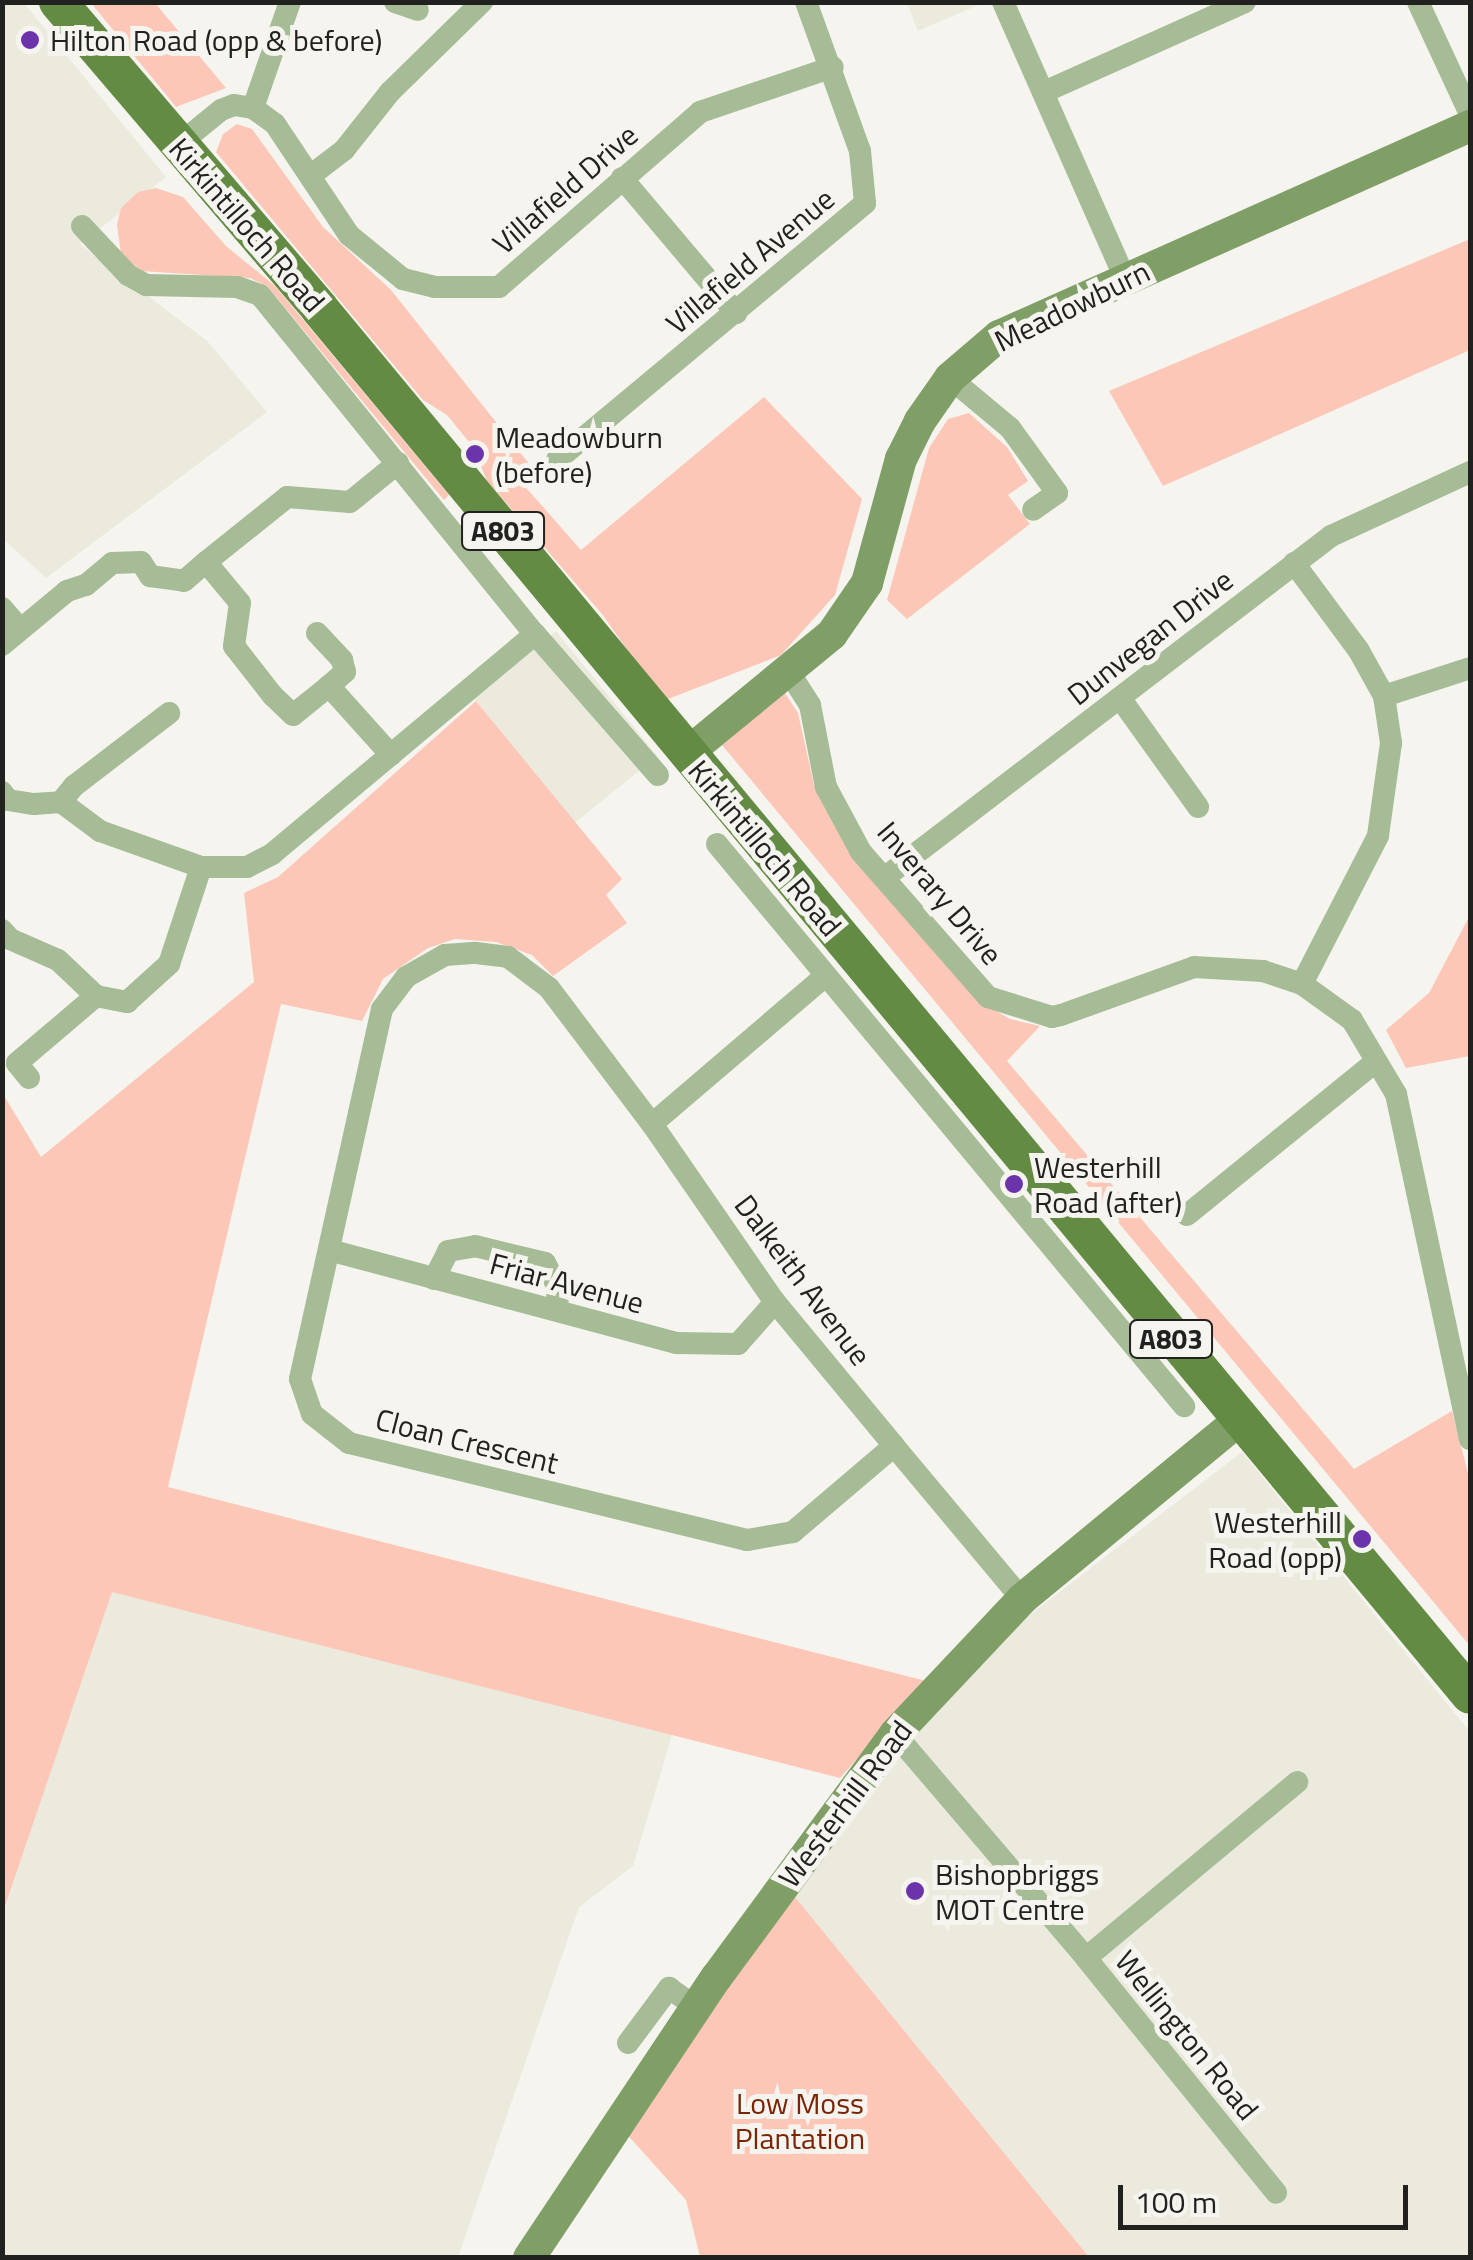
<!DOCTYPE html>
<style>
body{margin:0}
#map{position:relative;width:1473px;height:2260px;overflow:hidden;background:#f5f4ef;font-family:"Titillium Web",sans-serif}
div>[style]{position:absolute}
.built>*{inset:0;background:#ebeadd;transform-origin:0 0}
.green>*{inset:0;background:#fdc7b7}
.street>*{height:22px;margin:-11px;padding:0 11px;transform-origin:11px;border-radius:11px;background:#a5bc96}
.secondary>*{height:32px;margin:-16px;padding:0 16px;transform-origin:16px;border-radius:16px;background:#7f9f67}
.primary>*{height:38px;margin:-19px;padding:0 19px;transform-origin:19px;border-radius:19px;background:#638b44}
.dots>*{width:28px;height:28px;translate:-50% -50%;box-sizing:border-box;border:5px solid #f5f4ef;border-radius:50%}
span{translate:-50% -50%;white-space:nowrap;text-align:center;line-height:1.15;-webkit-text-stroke:10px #f5f4ef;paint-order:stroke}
.shield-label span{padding:2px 8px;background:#f5f4ef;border:2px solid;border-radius:8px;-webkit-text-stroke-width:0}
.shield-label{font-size:28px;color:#21211f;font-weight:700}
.poi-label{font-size:30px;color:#21211f}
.left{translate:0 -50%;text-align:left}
.right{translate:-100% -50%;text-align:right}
.street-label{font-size:30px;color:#21211f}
.park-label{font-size:30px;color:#7b2406}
.frame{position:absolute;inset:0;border:5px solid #21211f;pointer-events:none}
.scale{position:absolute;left:1118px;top:2185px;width:290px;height:45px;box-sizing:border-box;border:5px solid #21211f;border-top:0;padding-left:12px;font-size:30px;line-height:35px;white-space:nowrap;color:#21211f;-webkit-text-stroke:8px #f5f4ef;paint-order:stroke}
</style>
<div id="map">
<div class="built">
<div style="clip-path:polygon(23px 2px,166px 177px,80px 244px,207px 341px,267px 412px,46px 578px,3px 539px,2px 3px)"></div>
<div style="clip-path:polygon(907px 3px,907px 2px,983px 3px,918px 31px)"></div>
<div style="left:556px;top:631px;width:161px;height:106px;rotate:51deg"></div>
<div style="clip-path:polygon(1242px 1452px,1470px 1732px,1470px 2257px,1089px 2257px,795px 1897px,920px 1730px,1023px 1620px)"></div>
<div style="clip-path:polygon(111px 1591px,145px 1600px,200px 1591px,672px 1735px,633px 1866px,579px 1907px,458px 2257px,3px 2258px,3px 1912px)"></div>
</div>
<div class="green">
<div style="clip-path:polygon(91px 3px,155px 3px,226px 88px,176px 107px)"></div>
<div style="clip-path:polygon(237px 124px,252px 129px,323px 227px,391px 290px,534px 470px,521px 482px,581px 550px,764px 397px,862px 499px,835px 595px,781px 655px,663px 701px,602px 614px,487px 481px,473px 447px,447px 415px,423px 400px,216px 152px,223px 134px)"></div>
<div style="clip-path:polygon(156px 188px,183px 197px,226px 246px,275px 286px,449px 495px,444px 500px,267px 286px,250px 278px,141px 271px,121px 254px,117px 225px,121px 208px,138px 192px)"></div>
<div style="clip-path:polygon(1470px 239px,1470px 350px,1163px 486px,1109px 391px)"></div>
<div style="clip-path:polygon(969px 413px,1007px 447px,1028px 481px,1008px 495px,1030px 524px,907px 619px,887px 600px,929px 448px,948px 419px)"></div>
<div style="clip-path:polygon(785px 693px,798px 713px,814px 785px,976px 999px,1010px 1019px,1040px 1026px,1007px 1061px,1354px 1469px,1452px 1411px,1470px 1481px,1470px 1646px,722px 745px)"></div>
<div style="clip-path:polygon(476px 701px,622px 879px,606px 895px,627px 923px,553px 976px,532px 955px,496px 942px,455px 939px,428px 948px,383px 979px,362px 1021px,281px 1004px,168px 1487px,926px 1681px,840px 1778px,112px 1592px,3px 1912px,3px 1094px,41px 1157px,254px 982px,244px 893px,278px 877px)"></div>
<div style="clip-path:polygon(1470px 915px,1470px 1056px,1406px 1068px,1386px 1030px,1429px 993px)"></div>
<div style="clip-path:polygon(795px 1897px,1089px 2257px,700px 2257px,686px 2200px,623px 2130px)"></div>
</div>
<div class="street">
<div style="left:395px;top:2px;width:24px;rotate:19deg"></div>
<div style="left:1003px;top:2px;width:302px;rotate:66.2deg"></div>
<div style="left:1418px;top:2px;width:123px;rotate:65.1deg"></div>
<div style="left:1044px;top:92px;width:220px;rotate:-24.1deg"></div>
<div style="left:253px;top:108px;width:112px;rotate:-70.8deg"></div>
<div style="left:178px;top:145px;width:55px;rotate:-39.1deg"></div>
<div style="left:221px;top:110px;width:14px;rotate:-21deg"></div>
<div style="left:234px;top:105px;width:19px;rotate:9deg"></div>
<div style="left:253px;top:108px;width:27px;rotate:36deg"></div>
<div style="left:275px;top:124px;width:133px;rotate:56.3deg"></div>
<div style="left:349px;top:235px;width:70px;rotate:39.2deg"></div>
<div style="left:403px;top:279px;width:33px;rotate:14deg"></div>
<div style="left:435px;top:287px;width:64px"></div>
<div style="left:499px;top:287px;width:267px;rotate:-41deg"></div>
<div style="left:700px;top:112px;width:140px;rotate:-18.7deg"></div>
<div style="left:310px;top:176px;width:43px;rotate:-37.4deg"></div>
<div style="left:344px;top:150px;width:74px;rotate:-51.6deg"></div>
<div style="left:390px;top:92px;width:129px;rotate:-44.4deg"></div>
<div style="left:622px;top:178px;width:177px;rotate:49.8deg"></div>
<div style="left:82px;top:226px;width:67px;rotate:46.8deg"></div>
<div style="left:128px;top:275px;width:21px;rotate:29deg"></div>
<div style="left:146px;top:285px;width:91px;rotate:1.3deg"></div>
<div style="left:237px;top:287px;width:24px;rotate:19deg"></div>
<div style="left:260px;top:295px;width:437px;rotate:51deg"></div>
<div style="left:535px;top:634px;width:187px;rotate:48.9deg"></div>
<div style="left:950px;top:378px;width:78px;rotate:39.8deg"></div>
<div style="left:1010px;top:428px;width:80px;rotate:54.1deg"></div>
<div style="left:1057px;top:493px;width:29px;rotate:145deg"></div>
<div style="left:557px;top:460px;width:401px;rotate:-39.8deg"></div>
<div style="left:865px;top:203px;width:52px;rotate:-95.5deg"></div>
<div style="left:860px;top:151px;width:158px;rotate:-109.9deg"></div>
<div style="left:1294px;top:563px;width:109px;rotate:53.5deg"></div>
<div style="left:1359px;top:651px;width:51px;rotate:60.9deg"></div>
<div style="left:1384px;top:696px;width:48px;rotate:81.5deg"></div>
<div style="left:1391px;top:743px;width:94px;rotate:98deg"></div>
<div style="left:1378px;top:836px;width:166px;rotate:117.2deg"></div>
<div style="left:2px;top:608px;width:28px;rotate:49deg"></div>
<div style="left:317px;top:633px;width:37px;rotate:47deg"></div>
<div style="left:342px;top:660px;width:12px;rotate:76deg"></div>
<div style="left:345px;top:672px;width:21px;rotate:139deg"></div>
<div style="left:2px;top:645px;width:85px;rotate:-39.7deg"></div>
<div style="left:67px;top:591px;width:20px;rotate:-18deg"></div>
<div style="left:86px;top:585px;width:34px;rotate:-40deg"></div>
<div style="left:112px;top:563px;width:29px;rotate:-2deg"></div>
<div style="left:141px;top:562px;width:17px;rotate:57deg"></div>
<div style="left:150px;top:576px;width:34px;rotate:8deg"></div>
<div style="left:184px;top:581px;width:29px;rotate:-41deg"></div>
<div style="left:787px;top:669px;width:43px;rotate:57.4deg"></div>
<div style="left:810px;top:705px;width:84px;rotate:79deg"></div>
<div style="left:826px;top:787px;width:74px;rotate:61.7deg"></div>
<div style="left:861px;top:852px;width:193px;rotate:48.8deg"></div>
<div style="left:988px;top:997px;width:67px;rotate:17.4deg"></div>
<div style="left:1052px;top:1017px;width:9px;rotate:-13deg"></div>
<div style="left:1061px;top:1015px;width:141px;rotate:-19.8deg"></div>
<div style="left:1194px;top:967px;width:69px;rotate:3.3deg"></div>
<div style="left:1263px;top:971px;width:41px;rotate:18.4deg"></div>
<div style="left:1302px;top:984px;width:62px;rotate:35.8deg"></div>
<div style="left:1352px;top:1020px;width:86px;rotate:59.3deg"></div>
<div style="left:1396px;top:1094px;width:353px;rotate:77.9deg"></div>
<div style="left:1384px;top:696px;width:90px;rotate:-18deg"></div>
<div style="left:1120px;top:698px;width:134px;rotate:54.4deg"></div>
<div style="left:391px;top:755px;width:93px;rotate:-131.9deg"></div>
<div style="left:329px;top:686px;width:46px;rotate:141.1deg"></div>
<div style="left:293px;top:715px;width:28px;rotate:-136deg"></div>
<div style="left:273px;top:696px;width:63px;rotate:-128deg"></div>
<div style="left:234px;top:646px;width:43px;rotate:-82.1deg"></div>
<div style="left:240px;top:603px;width:53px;rotate:-129.7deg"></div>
<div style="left:206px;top:562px;width:104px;rotate:-38.7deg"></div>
<div style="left:287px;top:497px;width:63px;rotate:4.5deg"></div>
<div style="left:350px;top:502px;width:62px;rotate:-39.1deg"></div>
<div style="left:2px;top:792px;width:10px;rotate:53deg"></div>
<div style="left:8px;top:800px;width:26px;rotate:9deg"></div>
<div style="left:34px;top:804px;width:27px;rotate:-4deg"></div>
<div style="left:61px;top:802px;width:49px;rotate:36.6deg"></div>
<div style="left:100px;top:831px;width:107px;rotate:19.6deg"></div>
<div style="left:201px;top:867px;width:46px"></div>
<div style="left:247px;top:867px;width:28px;rotate:-27deg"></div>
<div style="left:272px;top:854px;width:343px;rotate:-39.9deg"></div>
<div style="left:61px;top:802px;width:21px;rotate:-51deg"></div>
<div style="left:74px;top:786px;width:120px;rotate:-37.5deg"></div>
<div style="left:717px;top:844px;width:731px;rotate:50.27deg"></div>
<div style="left:884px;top:878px;width:563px;rotate:-37.42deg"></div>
<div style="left:1331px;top:536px;width:153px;rotate:-24.7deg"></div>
<div style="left:2px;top:930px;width:12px;rotate:48deg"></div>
<div style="left:10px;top:939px;width:52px;rotate:23.6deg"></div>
<div style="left:58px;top:960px;width:52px;rotate:43.5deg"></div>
<div style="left:96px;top:996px;width:32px;rotate:11deg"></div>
<div style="left:127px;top:1002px;width:57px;rotate:-42.1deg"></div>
<div style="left:169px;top:964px;width:102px;rotate:-71.7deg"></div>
<div style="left:29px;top:1078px;width:19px;rotate:-129deg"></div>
<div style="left:17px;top:1063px;width:104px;rotate:-40.3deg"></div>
<div style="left:652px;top:1124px;width:228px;rotate:-40.5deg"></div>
<div style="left:1187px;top:1215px;width:241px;rotate:-39.1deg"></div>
<div style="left:329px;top:1250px;width:360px;rotate:15deg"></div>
<div style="left:677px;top:1343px;width:61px;rotate:0.9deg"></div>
<div style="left:738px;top:1344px;width:56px;rotate:-48.6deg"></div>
<div style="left:434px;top:1279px;width:31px;rotate:-63deg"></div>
<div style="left:448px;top:1251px;width:27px;rotate:-10deg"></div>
<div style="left:475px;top:1246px;width:72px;rotate:13.7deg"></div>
<div style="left:545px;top:1263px;width:26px;rotate:62deg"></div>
<div style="left:557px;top:1286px;width:24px;rotate:88deg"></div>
<div style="left:894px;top:1446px;width:133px;rotate:139.6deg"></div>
<div style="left:793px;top:1532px;width:47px;rotate:170.1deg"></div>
<div style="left:747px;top:1540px;width:410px;rotate:-166.3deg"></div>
<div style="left:349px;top:1443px;width:47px;rotate:-141.9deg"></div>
<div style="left:312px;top:1414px;width:37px;rotate:-109deg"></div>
<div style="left:300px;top:1379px;width:379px;rotate:-77.5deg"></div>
<div style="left:382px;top:1009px;width:40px;rotate:-53deg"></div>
<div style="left:406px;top:977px;width:45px;rotate:-29.4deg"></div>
<div style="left:445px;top:955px;width:31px;rotate:-4deg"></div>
<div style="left:476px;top:953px;width:32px;rotate:7deg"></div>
<div style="left:508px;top:957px;width:51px;rotate:37.1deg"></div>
<div style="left:549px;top:988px;width:171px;rotate:52.9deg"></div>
<div style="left:652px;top:1124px;width:216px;rotate:55.4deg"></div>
<div style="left:775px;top:1302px;width:187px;rotate:50.4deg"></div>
<div style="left:894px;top:1446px;width:199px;rotate:50.1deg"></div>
<div style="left:895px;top:1734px;width:294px;rotate:49.5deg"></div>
<div style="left:1086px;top:1958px;width:302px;rotate:51deg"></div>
<div style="left:1086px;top:1958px;width:275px;rotate:-39.8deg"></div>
<div style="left:628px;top:2043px;width:69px;rotate:-53.3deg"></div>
<div style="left:669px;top:1988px;width:33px;rotate:35deg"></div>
</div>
<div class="secondary">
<div style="left:686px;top:754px;width:189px;rotate:-39.4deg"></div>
<div style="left:832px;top:634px;width:62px;rotate:-55.5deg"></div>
<div style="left:867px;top:583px;width:129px;rotate:-74.7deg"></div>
<div style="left:901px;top:459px;width:42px;rotate:-63.4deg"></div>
<div style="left:920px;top:421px;width:52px;rotate:-55.1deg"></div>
<div style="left:950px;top:378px;width:65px;rotate:-40.6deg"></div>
<div style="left:999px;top:336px;width:516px;rotate:-24.03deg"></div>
<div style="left:529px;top:2258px;width:337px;rotate:-56.3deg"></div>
<div style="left:716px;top:1978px;width:303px;rotate:-53.7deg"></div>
<div style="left:895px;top:1734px;width:185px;rotate:-46.7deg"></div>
<div style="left:1022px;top:1599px;width:281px;rotate:-39.5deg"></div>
</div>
<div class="primary">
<div style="left:58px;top:2px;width:402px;rotate:49.5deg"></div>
<div style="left:319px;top:308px;width:1802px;rotate:50.31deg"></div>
</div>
<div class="dots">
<div style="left:30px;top:40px;background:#6b34aa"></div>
<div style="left:475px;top:454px;background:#6b34aa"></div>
<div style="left:1014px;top:1184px;background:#6b34aa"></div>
<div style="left:1362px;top:1539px;background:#6b34aa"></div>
<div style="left:915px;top:1891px;background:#6b34aa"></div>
</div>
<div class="shield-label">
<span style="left:503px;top:531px">A803</span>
<span style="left:1171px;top:1339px">A803</span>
</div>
<div class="poi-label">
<span class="left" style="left:50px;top:40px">Hilton Road (opp &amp; before)</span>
<span class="left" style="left:495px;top:454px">Meadowburn<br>(before)</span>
<span class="left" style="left:1034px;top:1184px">Westerhill<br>Road (after)</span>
<span class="right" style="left:1342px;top:1539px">Westerhill<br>Road (opp)</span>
<span class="left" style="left:935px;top:1891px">Bishopbriggs<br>MOT Centre</span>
</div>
<div class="street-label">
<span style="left:565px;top:189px;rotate:-41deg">Villafield Drive</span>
<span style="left:247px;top:225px;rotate:49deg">Kirkintilloch Road</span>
<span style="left:750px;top:261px;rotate:-40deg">Villafield Avenue</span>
<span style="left:1072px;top:306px;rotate:-26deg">Meadowburn</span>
<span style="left:1150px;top:637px;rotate:-38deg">Dunvegan Drive</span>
<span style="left:765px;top:848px;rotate:50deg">Kirkintilloch Road</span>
<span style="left:940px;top:893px;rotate:50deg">Inverary Drive</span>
<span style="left:803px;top:1280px;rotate:53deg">Dalkeith Avenue</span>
<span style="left:567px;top:1283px;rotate:15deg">Friar Avenue</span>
<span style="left:467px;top:1441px;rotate:14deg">Cloan Crescent</span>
<span style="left:845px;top:1804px;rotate:-53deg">Westerhill Road</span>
<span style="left:1187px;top:2035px;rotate:51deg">Wellington Road</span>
</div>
<div class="park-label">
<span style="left:800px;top:2120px">Low Moss<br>Plantation</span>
</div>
<div class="frame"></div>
<div class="scale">100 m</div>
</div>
